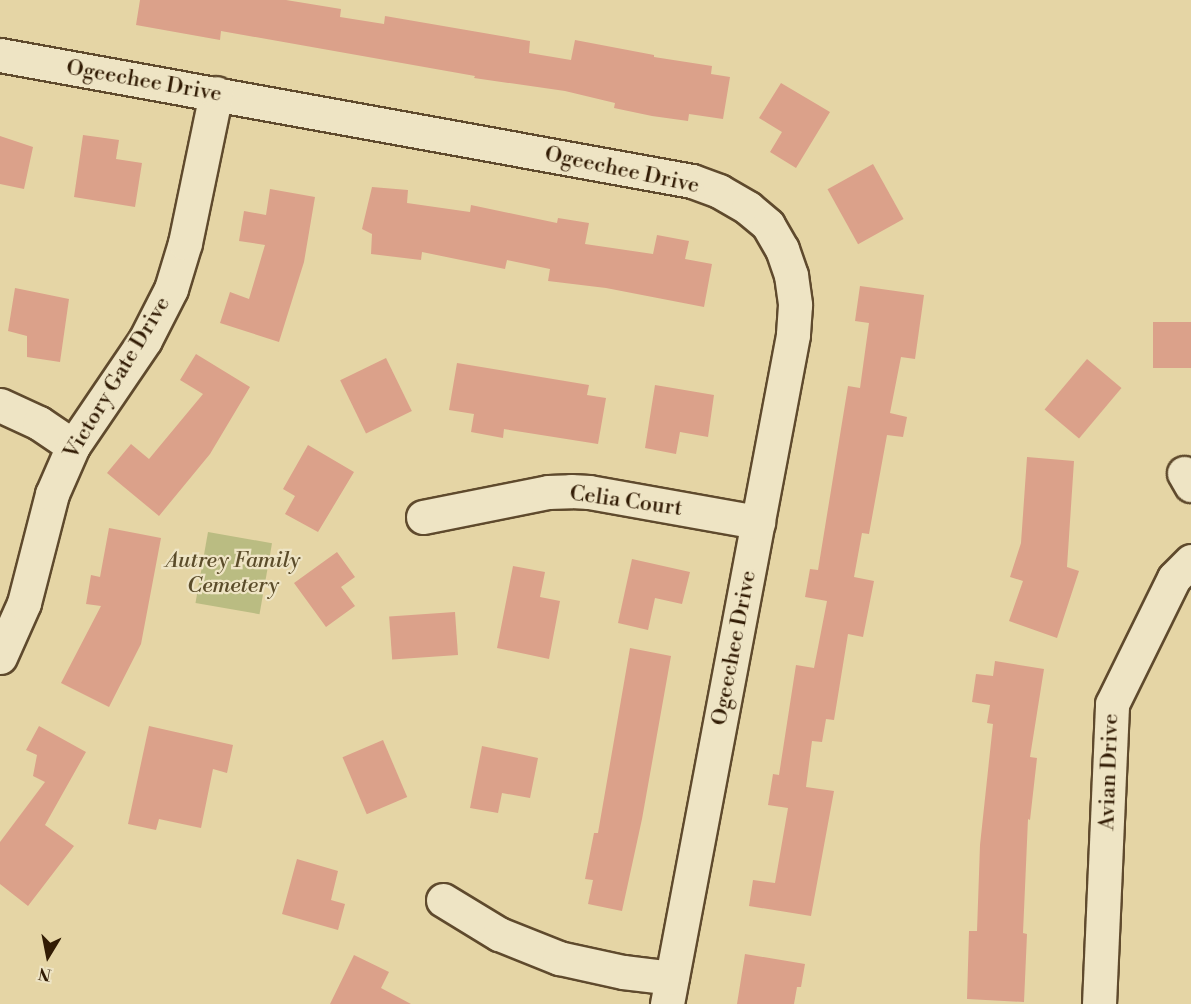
<!DOCTYPE html>
<style>
body{margin:0}
#map{position:relative;width:1191px;height:1004px;overflow:hidden;background:#e5d5a5;font-family:"Libre Bodoni",serif}
div>[style]{position:absolute}
.green>*{inset:0;background:#babc82;transform-origin:0 0}
.building>*{inset:0;background:#dba18a;transform-origin:0 0}
.roads{filter:drop-shadow(2px 0 #5f4a2d) drop-shadow(-2px 0 #5f4a2d) drop-shadow(0 2px #5f4a2d) drop-shadow(0 -2px #5f4a2d)}
.minor>*{height:33px;margin:-16.5px;padding:0 16.5px;transform-origin:16.5px;border-radius:16.5px;background:#eee4c4}
span{translate:-50% -50%;white-space:nowrap;text-align:center;line-height:1.15;-webkit-text-stroke:4.5px #eee4c4;paint-order:stroke}
.street-label{font-size:22px;color:#321c05}
.park-label{font-size:22px;color:#5b4c2a;font-style:italic}
.north{position:absolute;left:18px;top:926px;width:60px;height:60px;-webkit-text-stroke:4px #eee4c4;paint-order:stroke;rotate:190deg;font-size:16px;font-weight:700;line-height:24px;text-align:center;color:#321c05}
.north::after{content:'';display:block;margin:auto;width:21px;height:27px;background:#321c05;clip-path:polygon(50% 0,100% 100%,50% 72%,0 100%)}
</style>
<div id="map">
<div class="green">
<div style="left:208px;top:532px;width:65px;height:72px;rotate:10deg"></div>
</div>
<div class="building">
<div style="clip-path:polygon(140px 0,286px 0,341px 9px,340px 17px,384px 24px,385px 16px,530px 41px,529px 53px,571px 60px,575px 40px,654px 55px,654px 57px,712px 66px,711px 74px,730px 77px,723px 119px,689px 114px,688px 121px,652px 116px,614px 108px,615px 103px,565px 91px,474px 78px,475px 76px,221px 31px,220px 40px,136px 25px)"></div>
<div style="clip-path:polygon(781px 83px,830px 112px,796px 168px,770px 152px,782px 132px,759px 118px)"></div>
<div style="clip-path:polygon(83px 135px,119px 140px,116px 159px,142px 163px,135px 207px,74px 197px)"></div>
<div style="clip-path:polygon(0 136px,33px 147px,24px 189px,0 184px)"></div>
<div style="left:873px;top:164px;width:63px;height:52px;rotate:61deg"></div>
<div style="clip-path:polygon(372px 187px,408px 190px,407px 203px,470px 212px,471px 205px,557px 223px,558px 218px,589px 223px,585px 244px,653px 254px,657px 235px,689px 241px,685px 259px,712px 264px,704px 307px,606px 288px,548px 281px,550px 269px,507px 260px,505px 269px,422px 252px,421px 260px,371px 254px,372px 234px,362px 229px)"></div>
<div style="clip-path:polygon(270px 189px,315px 197px,304px 262px,279px 342px,220px 323px,230px 292px,249px 299px,265px 245px,239px 241px,244px 211px,266px 215px)"></div>
<div style="clip-path:polygon(860px 286px,924px 295px,915px 359px,901px 357px,890px 413px,907px 417px,903px 437px,887px 435px,869px 534px,862px 533px,854px 577px,874px 581px,863px 637px,848px 634px,834px 720px,826px 719px,822px 742px,812px 741px,806px 787px,834px 791px,811px 916px,749px 906px,753px 880px,775px 883px,788px 808px,768px 805px,773px 774px,779px 775px,796px 665px,814px 668px,827px 601px,805px 597px,810px 569px,818px 570px,848px 386px,860px 388px,869px 323px,855px 321px)"></div>
<div style="clip-path:polygon(15px 288px,69px 299px,60px 362px,27px 357px,27px 336px,8px 331px)"></div>
<div style="left:1191px;top:322px;width:46px;height:38px;rotate:90deg"></div>
<div style="clip-path:polygon(196px 354px,250px 387px,210px 454px,159px 516px,107px 473px,131px 444px,149px 459px,203px 394px,180px 380px)"></div>
<div style="left:386px;top:358px;width:59px;height:51px;rotate:64deg"></div>
<div style="left:1087px;top:359px;width:45px;height:66px;rotate:40deg"></div>
<div style="clip-path:polygon(457px 363px,589px 385px,587px 395px,606px 398px,598px 444px,504px 429px,503px 438px,471px 432px,474px 414px,449px 410px)"></div>
<div style="clip-path:polygon(655px 385px,714px 395px,708px 437px,680px 432px,676px 454px,645px 448px)"></div>
<div style="clip-path:polygon(308px 445px,354px 472px,318px 532px,285px 514px,295px 496px,283px 489px)"></div>
<div style="clip-path:polygon(1027px 457px,1074px 461px,1067px 567px,1079px 571px,1057px 638px,1009px 621px,1023px 581px,1010px 577px,1021px 543px)"></div>
<div style="clip-path:polygon(109px 528px,161px 538px,141px 644px,109px 707px,61px 683px,101px 606px,86px 604px,91px 575px,100px 577px)"></div>
<div style="clip-path:polygon(337px 552px,355px 577px,341px 587px,355px 606px,326px 627px,294px 583px)"></div>
<div style="clip-path:polygon(632px 559px,690px 572px,682px 604px,655px 598px,648px 630px,618px 623px)"></div>
<div style="clip-path:polygon(513px 566px,545px 572px,540px 597px,560px 601px,549px 659px,497px 648px)"></div>
<div style="left:455px;top:612px;width:43px;height:66px;rotate:86deg"></div>
<div style="clip-path:polygon(630px 648px,671px 656px,642px 819px,622px 911px,588px 904px,593px 880px,585px 879px,594px 833px,598px 833px)"></div>
<div style="clip-path:polygon(995px 661px,1044px 669px,1030px 757px,1037px 758px,1030px 820px,1028px 819px,1023px 933px,1027px 934px,1024px 1002px,967px 999px,969px 931px,977px 931px,980px 845px,993px 724px,987px 723px,990px 705px,972px 702px,976px 674px,993px 676px)"></div>
<div style="clip-path:polygon(39px 726px,86px 752px,45px 825px,74px 846px,28px 906px,0 884px,0 842px,45px 782px,33px 776px,37px 755px,26px 750px)"></div>
<div style="clip-path:polygon(149px 726px,233px 745px,227px 773px,213px 769px,201px 828px,159px 819px,156px 830px,128px 824px)"></div>
<div style="left:383px;top:740px;width:62px;height:44px;rotate:67deg"></div>
<div style="clip-path:polygon(482px 746px,538px 758px,530px 798px,502px 793px,498px 813px,470px 808px)"></div>
<div style="clip-path:polygon(297px 859px,338px 871px,331px 900px,345px 904px,338px 930px,282px 914px)"></div>
<div style="clip-path:polygon(745px 954px,805px 964px,801px 987px,797px 987px,794px 1004px,737px 1004px)"></div>
<div style="clip-path:polygon(354px 955px,389px 972px,381px 988px,411px 1004px,330px 1004px)"></div>
</div>
<div class="roads">
<div class="minor">
<div style="left:0;top:55px;width:703px;rotate:10.32deg"></div>
<div style="left:692px;top:181px;width:29px;rotate:20deg"></div>
<div style="left:719px;top:191px;width:34px;rotate:30deg"></div>
<div style="left:748px;top:208px;width:26px;rotate:40deg"></div>
<div style="left:768px;top:225px;width:28px;rotate:60deg"></div>
<div style="left:782px;top:249px;width:28px;rotate:71deg"></div>
<div style="left:791px;top:275px;width:30px;rotate:82deg"></div>
<div style="left:795px;top:305px;width:30px;rotate:94deg"></div>
<div style="left:793px;top:335px;width:681px;rotate:100.67deg"></div>
<div style="left:0;top:405px;width:43px;rotate:24.8deg"></div>
<div style="left:39px;top:423px;width:41px;rotate:34.1deg"></div>
<div style="left:1184px;top:473px;width:14px;rotate:60deg"></div>
<div style="left:423px;top:517px;width:127px;rotate:-11.3deg"></div>
<div style="left:548px;top:492px;width:23px;rotate:-2deg"></div>
<div style="left:571px;top:491px;width:18px;rotate:3deg"></div>
<div style="left:589px;top:492px;width:172px;rotate:10.1deg"></div>
<div style="left:0;top:657px;width:59px;rotate:-66deg"></div>
<div style="left:24px;top:603px;width:113px;rotate:-75.6deg"></div>
<div style="left:52px;top:494px;width:52px;rotate:-66.4deg"></div>
<div style="left:73px;top:446px;width:128px;rotate:-55.8deg"></div>
<div style="left:145px;top:340px;width:57px;rotate:-63deg"></div>
<div style="left:171px;top:289px;width:48px;rotate:-73.1deg"></div>
<div style="left:185px;top:243px;width:153px;rotate:-78.3deg"></div>
<div style="left:443px;top:900px;width:66px;rotate:31.3deg"></div>
<div style="left:499px;top:934px;width:65px;rotate:21.8deg"></div>
<div style="left:559px;top:958px;width:66px;rotate:12.3deg"></div>
<div style="left:623px;top:972px;width:49px;rotate:7deg"></div>
<div style="left:1099px;top:1004px;width:300px;rotate:-87.5deg"></div>
<div style="left:1112px;top:704px;width:140px;rotate:-63.8deg"></div>
<div style="left:1174px;top:578px;width:24px;rotate:-45deg"></div>
</div>
</div>
<div class="street-label">
<span style="left:144px;top:81px;rotate:10deg">Ogeechee Drive</span>
<span style="left:622px;top:170px;rotate:12deg">Ogeechee Drive</span>
<span style="left:117px;top:378px;rotate:-59deg">Victory Gate Drive</span>
<span style="left:626px;top:501px;rotate:8deg">Celia Court</span>
<span style="left:734px;top:648px;rotate:-79deg">Ogeechee Drive</span>
<span style="left:1109px;top:772px;rotate:-88deg">Avian Drive</span>
</div>
<div class="park-label">
<span style="left:233px;top:573px">Autrey Family<br>Cemetery</span>
</div>
<div class="north">N</div>
</div>
